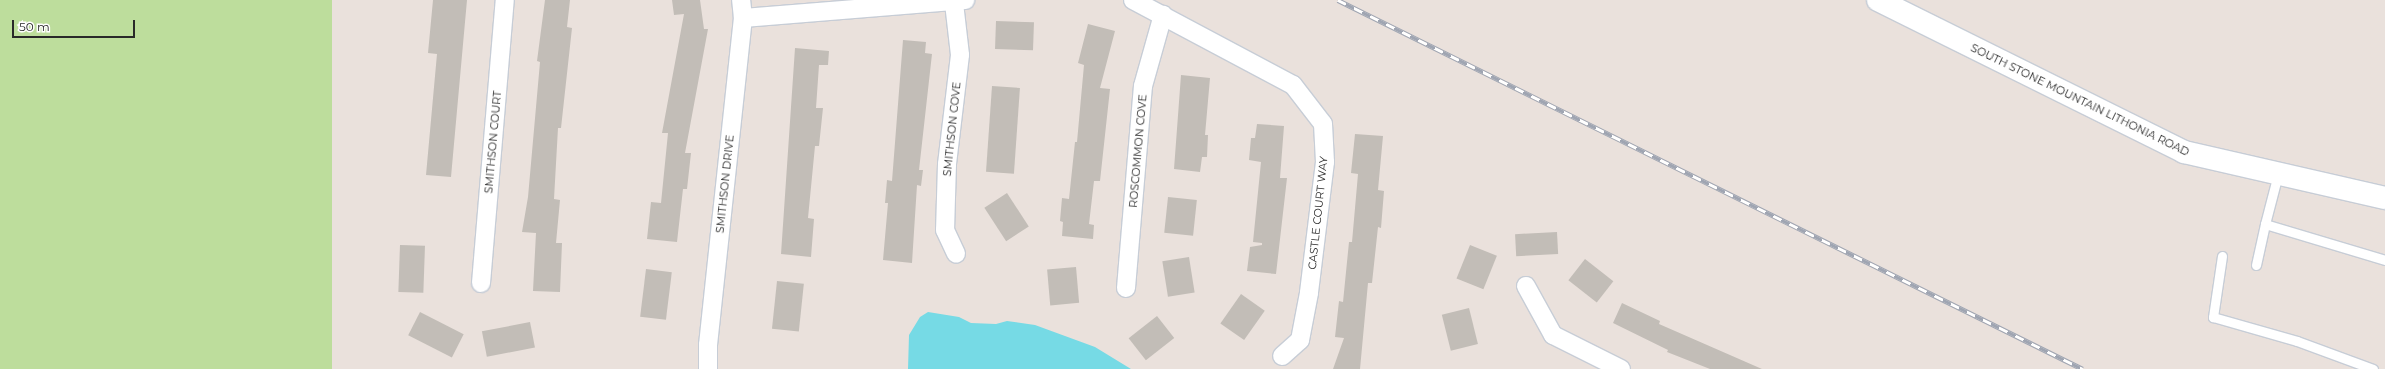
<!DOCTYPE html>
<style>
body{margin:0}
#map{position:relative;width:2385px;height:369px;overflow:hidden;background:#eae1dc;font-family:Montserrat,sans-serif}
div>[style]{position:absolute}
.green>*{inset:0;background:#bddd9c;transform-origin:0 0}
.water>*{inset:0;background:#76dae5}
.building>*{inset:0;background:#c2bdb7;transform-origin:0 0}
.roads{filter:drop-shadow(1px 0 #c7cdd6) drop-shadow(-1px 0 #c7cdd6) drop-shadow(0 1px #c7cdd6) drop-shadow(0 -1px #c7cdd6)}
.lane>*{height:9px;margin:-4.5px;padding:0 4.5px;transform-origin:4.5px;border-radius:4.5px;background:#fff}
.street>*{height:18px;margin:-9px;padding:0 9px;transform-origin:9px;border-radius:9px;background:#fff}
.secondary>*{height:22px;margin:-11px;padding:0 11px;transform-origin:11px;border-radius:11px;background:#fff}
.rail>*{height:4.5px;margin-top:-2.25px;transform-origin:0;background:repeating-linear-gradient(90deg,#fff 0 9px,#9fa5b2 0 18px);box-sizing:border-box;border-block:1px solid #9fa5b2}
span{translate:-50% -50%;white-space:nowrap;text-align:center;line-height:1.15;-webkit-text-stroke:3px #fff;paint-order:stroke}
.street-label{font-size:11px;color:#292929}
.scale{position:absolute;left:12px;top:20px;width:123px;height:18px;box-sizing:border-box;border:2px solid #292929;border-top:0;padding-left:5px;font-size:12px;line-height:14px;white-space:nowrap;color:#292929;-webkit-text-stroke:3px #fff;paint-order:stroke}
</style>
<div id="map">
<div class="green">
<div style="left:0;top:0;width:332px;height:369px"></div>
</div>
<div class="water">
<div style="clip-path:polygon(928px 312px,959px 317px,971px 323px,996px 324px,1007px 321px,1035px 325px,1095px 347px,1131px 369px,908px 369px,909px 335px,920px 317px)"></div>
</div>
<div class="building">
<div style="clip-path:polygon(433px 0,467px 0,451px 177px,426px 175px,437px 54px,428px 53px)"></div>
<div style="clip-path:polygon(545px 0,570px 0,567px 27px,572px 28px,561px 128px,558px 128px,554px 199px,560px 200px,556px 243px,562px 243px,560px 292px,533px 291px,536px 233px,522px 232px,528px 197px,540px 62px,537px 61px)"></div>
<div style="clip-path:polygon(672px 0,700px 0,704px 29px,708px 29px,685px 153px,691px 153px,687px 189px,683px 189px,677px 242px,647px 239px,651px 202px,661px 203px,668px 133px,662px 133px,684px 14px,674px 15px)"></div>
<div style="left:996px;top:21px;width:38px;height:28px;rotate:2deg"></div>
<div style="clip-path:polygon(1088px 24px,1115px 31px,1100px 88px,1110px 89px,1100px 181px,1094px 181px,1089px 224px,1094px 225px,1093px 239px,1062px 236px,1063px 222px,1060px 221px,1062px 198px,1069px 199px,1075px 142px,1077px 142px,1084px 65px,1078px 63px)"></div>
<div style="clip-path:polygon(903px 40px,926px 42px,925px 53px,932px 54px,919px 170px,923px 170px,921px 186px,917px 185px,912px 263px,883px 260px,888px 203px,885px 203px,887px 180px,892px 181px)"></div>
<div style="clip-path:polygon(795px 48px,829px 51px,828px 65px,819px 65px,816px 108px,823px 108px,819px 146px,815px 146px,808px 218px,814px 219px,811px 257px,781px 254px)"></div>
<div style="clip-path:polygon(1181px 75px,1210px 78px,1205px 135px,1208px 135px,1207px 157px,1202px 157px,1200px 172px,1174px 169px)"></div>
<div style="left:992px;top:86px;width:28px;height:86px;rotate:4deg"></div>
<div style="clip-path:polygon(1257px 124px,1284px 126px,1280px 178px,1287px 178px,1276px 274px,1247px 271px,1250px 247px,1262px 245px,1262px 243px,1253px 242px,1261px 162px,1249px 160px,1251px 138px,1255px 138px)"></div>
<div style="clip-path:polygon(1355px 134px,1383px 136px,1378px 190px,1384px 191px,1381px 228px,1378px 227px,1372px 283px,1368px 283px,1360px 369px,1333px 369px,1344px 338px,1335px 337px,1339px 301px,1343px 302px,1349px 242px,1352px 242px,1358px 174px,1351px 173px)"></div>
<div style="left:1007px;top:193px;width:40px;height:27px;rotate:57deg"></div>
<div style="left:1168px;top:197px;width:29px;height:36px;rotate:6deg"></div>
<div style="left:1557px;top:232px;width:22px;height:42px;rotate:87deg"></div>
<div style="left:400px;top:245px;width:25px;height:47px;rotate:2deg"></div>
<div style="left:1470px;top:245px;width:29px;height:36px;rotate:22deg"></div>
<div style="left:1189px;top:257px;width:36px;height:27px;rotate:81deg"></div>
<div style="left:1585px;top:259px;width:36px;height:27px;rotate:38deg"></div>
<div style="left:1076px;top:267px;width:36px;height:29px;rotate:85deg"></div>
<div style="left:646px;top:269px;width:26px;height:48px;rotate:7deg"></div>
<div style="left:777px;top:281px;width:27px;height:48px;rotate:6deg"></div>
<div style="left:1241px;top:294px;width:29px;height:36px;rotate:35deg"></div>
<div style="clip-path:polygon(1622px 303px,1660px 321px,1659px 324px,1762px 369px,1710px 369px,1667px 352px,1668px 350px,1613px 323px)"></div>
<div style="left:1469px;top:308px;width:37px;height:28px;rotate:76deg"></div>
<div style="left:420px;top:312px;width:49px;height:26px;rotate:27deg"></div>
<div style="left:1157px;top:316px;width:28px;height:36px;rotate:52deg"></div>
<div style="left:530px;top:322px;width:26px;height:49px;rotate:79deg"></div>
</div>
<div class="roads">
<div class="lane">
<div style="left:2278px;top:174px;width:52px;rotate:104.6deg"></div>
<div style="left:2265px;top:224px;width:125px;rotate:16.7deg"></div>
<div style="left:2222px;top:256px;width:62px;rotate:98.4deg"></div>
<div style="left:2213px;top:317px;width:87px;rotate:15.9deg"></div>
<div style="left:2297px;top:341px;width:81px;rotate:20.2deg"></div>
<div style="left:2256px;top:265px;width:42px;rotate:-77.6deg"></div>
</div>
<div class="street">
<div style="left:1133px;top:0;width:181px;rotate:28deg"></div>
<div style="left:1293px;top:85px;width:49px;rotate:52.4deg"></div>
<div style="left:1323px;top:124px;width:38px;rotate:87deg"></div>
<div style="left:1325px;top:162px;width:132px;rotate:97deg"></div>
<div style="left:1309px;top:293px;width:48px;rotate:100.8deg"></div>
<div style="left:1300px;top:340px;width:24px;rotate:138deg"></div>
<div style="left:954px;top:3px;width:52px;rotate:83.4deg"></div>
<div style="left:960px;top:55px;width:110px;rotate:96.8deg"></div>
<div style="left:947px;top:164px;width:66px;rotate:91.7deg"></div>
<div style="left:945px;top:230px;width:26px;rotate:65deg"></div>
<div style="left:743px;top:18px;width:223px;rotate:-4.6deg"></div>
<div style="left:481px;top:283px;width:284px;rotate:-85.2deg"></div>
<div style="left:1526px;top:286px;width:56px;rotate:61.1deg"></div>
<div style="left:1553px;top:335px;width:76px;rotate:26.6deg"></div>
<div style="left:1126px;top:288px;width:203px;rotate:-85.2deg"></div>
<div style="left:1143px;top:86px;width:74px;rotate:-74.3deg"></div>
<div style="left:708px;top:369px;width:24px;rotate:-90deg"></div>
<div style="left:708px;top:345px;width:329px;rotate:-83.9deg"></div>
<div style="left:743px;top:18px;width:18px;rotate:-96deg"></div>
</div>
<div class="secondary">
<div style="left:1878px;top:0;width:342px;rotate:26.4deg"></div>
<div style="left:2184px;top:152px;width:206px;rotate:12.9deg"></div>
</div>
</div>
<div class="rail">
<div style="left:1338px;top:0;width:831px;rotate:26.35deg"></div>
</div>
<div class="street-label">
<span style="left:2080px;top:100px;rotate:26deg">SOUTH STONE MOUNTAIN LITHONIA ROAD</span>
<span style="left:952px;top:129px;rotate:-84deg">SMITHSON COVE</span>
<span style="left:493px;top:142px;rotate:-85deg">SMITHSON COURT</span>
<span style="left:1138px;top:151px;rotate:-85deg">ROSCOMMON COVE</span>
<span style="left:725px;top:184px;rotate:-84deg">SMITHSON DRIVE</span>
<span style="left:1318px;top:213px;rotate:-84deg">CASTLE COURT WAY</span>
</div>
<div class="scale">50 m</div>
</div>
